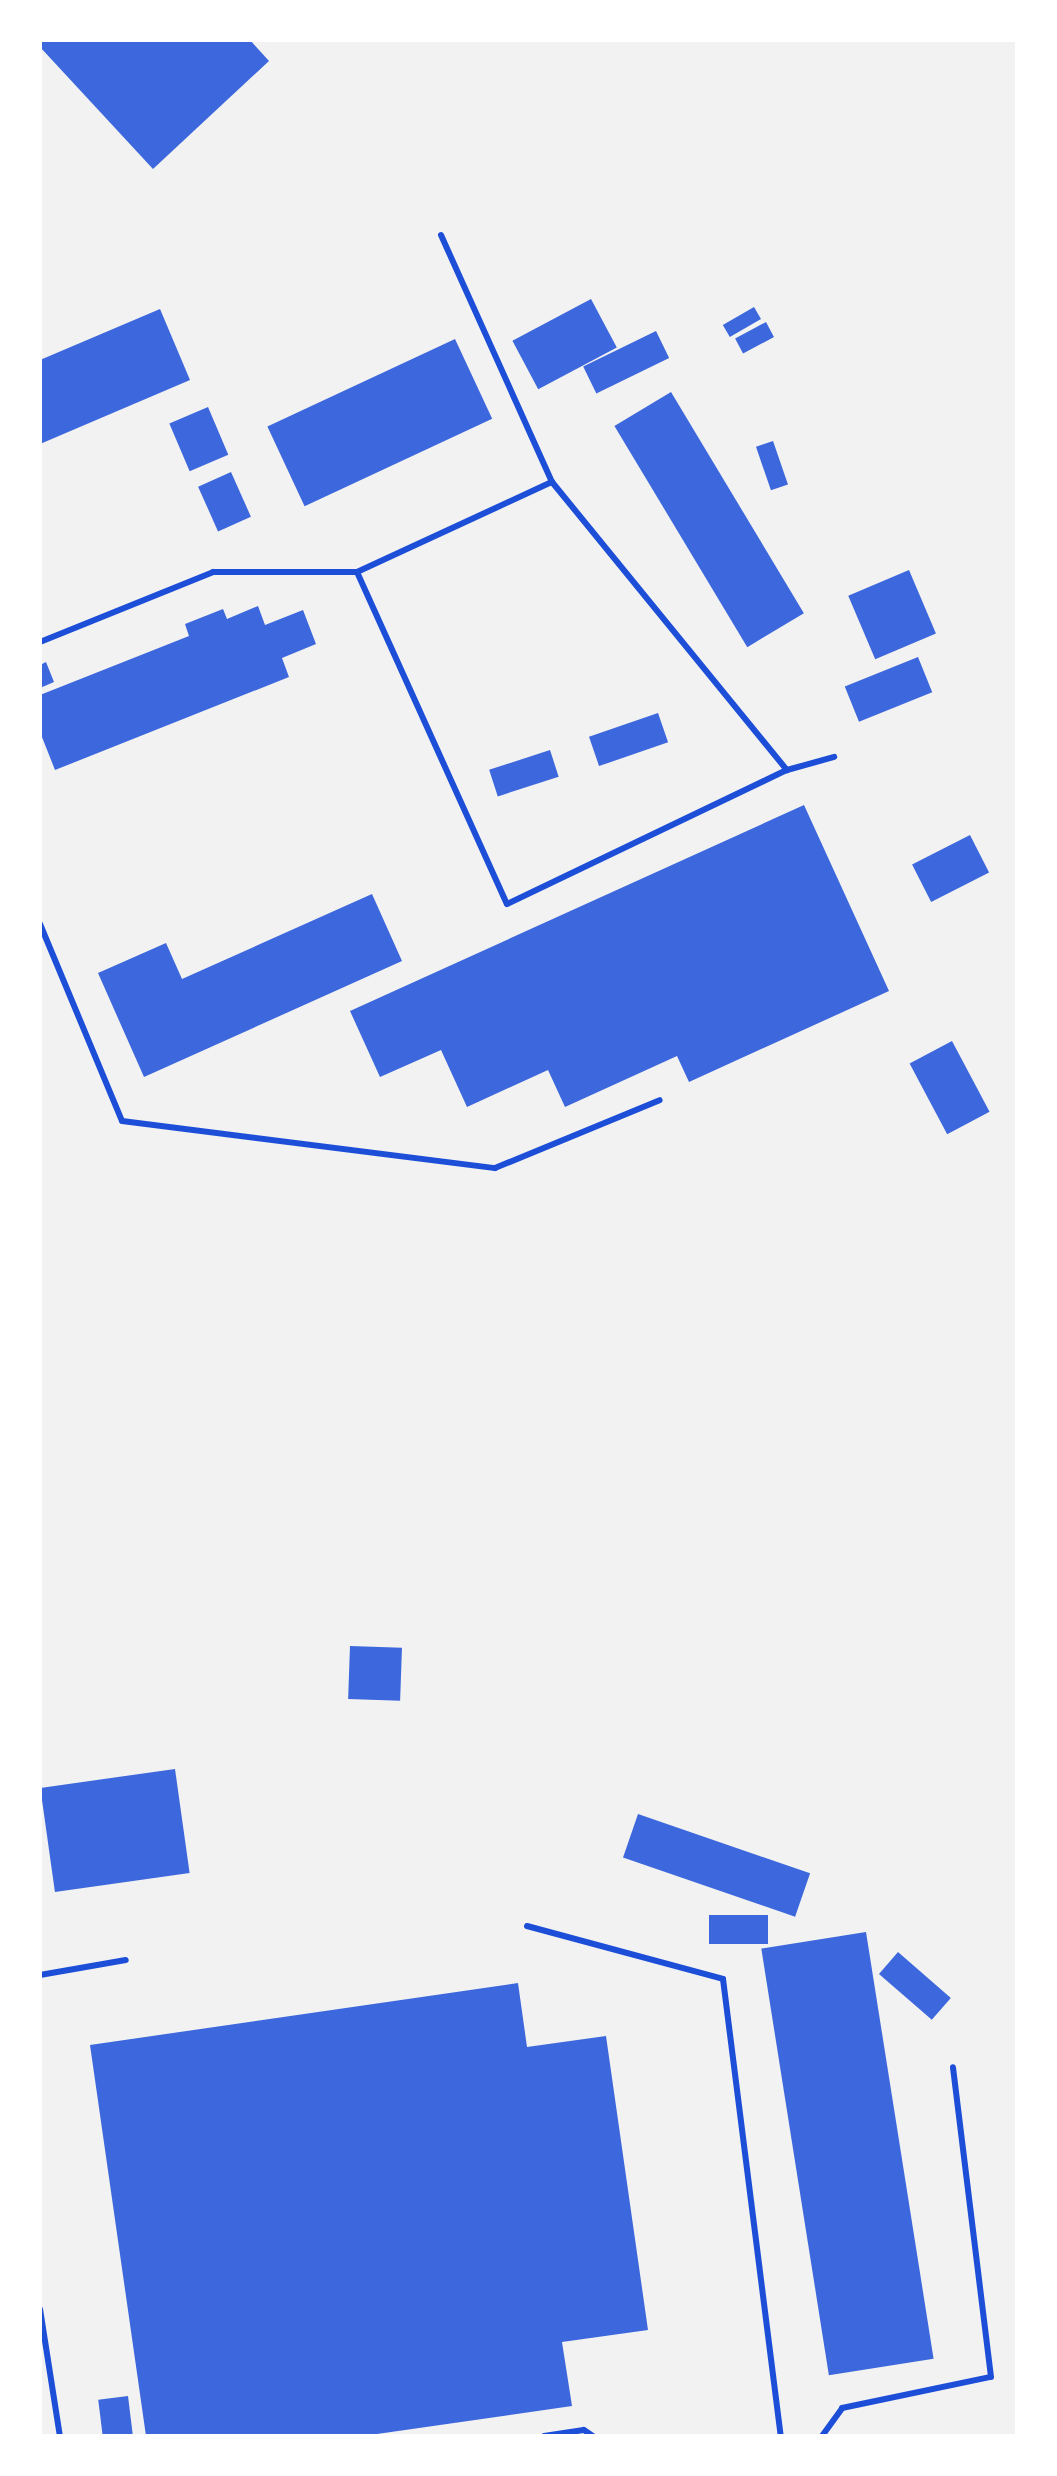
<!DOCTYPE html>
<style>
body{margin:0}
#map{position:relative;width:1057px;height:2476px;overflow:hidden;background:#f2f2f2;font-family:"DM Sans",sans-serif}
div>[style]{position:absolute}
.building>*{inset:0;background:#3d67dc;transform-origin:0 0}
.service>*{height:6px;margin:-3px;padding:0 3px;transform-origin:3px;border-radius:3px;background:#1d4ed8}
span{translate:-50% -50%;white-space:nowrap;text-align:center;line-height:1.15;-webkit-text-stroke:6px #fff;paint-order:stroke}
.frame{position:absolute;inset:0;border:42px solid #fff;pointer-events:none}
</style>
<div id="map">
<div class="building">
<div style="clip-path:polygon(40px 40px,250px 40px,269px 61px,153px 169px,40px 47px)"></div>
<div style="left:591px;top:299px;width:55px;height:89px;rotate:62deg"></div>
<div style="left:754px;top:307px;width:14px;height:36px;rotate:60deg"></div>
<div style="clip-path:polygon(160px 309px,190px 380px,40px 444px,40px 360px)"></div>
<div style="left:766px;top:322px;width:17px;height:35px;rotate:62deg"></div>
<div style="left:656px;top:331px;width:30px;height:81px;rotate:64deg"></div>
<div style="left:455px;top:339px;width:88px;height:207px;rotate:65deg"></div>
<div style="left:671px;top:392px;width:258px;height:66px;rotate:59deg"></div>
<div style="left:208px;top:407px;width:52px;height:42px;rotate:67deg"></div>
<div style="left:773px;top:441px;width:46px;height:18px;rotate:71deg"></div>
<div style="left:231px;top:472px;width:49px;height:36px;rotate:66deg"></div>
<div style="left:909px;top:570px;width:69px;height:66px;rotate:67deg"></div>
<div style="clip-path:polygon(258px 606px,265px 625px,303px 610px,316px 644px,282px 658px,289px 677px,55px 770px,40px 732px,40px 695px,189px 636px,185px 624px,223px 609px,227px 619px)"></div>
<div style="left:918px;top:657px;width:38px;height:79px;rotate:68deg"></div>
<div style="clip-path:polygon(46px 662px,54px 682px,40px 688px,40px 665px)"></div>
<div style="left:658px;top:713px;width:31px;height:73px;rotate:71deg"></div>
<div style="left:550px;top:750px;width:28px;height:64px;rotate:72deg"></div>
<div style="clip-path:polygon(804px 805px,889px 991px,689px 1082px,677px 1056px,565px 1107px,548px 1070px,467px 1107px,441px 1050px,380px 1077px,350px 1011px)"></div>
<div style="left:970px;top:835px;width:42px;height:65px;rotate:63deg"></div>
<div style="clip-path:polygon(372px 894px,402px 961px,144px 1077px,98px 973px,166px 943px,182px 979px)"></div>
<div style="left:952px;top:1041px;width:80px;height:48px;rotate:62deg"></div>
<div style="left:350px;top:1646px;width:52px;height:53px;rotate:2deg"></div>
<div style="left:175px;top:1769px;width:105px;height:136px;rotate:82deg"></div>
<div style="left:638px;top:1814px;width:182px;height:46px;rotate:19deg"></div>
<div style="left:709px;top:1915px;width:59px;height:29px"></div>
<div style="left:866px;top:1932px;width:432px;height:106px;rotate:81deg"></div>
<div style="left:898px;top:1952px;width:70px;height:29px;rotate:41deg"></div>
<div style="clip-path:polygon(518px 1983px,527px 2047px,606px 2036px,648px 2330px,562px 2342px,572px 2406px,363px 2436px,146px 2436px,90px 2045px)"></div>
<div style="left:128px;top:2396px;width:40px;height:30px;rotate:83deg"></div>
</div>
<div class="service">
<div style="left:441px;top:235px;width:271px;rotate:65.8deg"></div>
<div style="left:357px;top:572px;width:215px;rotate:-24.8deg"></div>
<div style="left:552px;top:482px;width:372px;rotate:50.8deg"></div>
<div style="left:40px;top:642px;width:187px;rotate:-22deg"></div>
<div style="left:213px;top:572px;width:144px"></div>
<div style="left:357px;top:572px;width:364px;rotate:65.7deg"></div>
<div style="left:507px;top:904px;width:310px;rotate:-25.6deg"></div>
<div style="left:787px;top:770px;width:49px;rotate:-15.5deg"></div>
<div style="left:40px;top:924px;width:213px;rotate:67.4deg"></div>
<div style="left:122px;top:1121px;width:376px;rotate:7.2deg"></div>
<div style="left:495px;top:1168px;width:178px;rotate:-22.4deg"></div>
<div style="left:527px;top:1926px;width:203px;rotate:15.1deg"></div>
<div style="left:723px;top:1979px;width:461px;rotate:82.8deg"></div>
<div style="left:40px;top:1975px;width:87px;rotate:-9.9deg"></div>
<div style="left:40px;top:2309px;width:129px;rotate:81.1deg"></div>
<div style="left:544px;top:2436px;width:40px;rotate:-8.5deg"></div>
<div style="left:584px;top:2430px;width:11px;rotate:34deg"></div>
<div style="left:822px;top:2436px;width:34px;rotate:-54deg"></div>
<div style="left:842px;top:2408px;width:152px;rotate:-11.8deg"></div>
<div style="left:991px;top:2377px;width:312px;rotate:-97deg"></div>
</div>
<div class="frame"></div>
</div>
